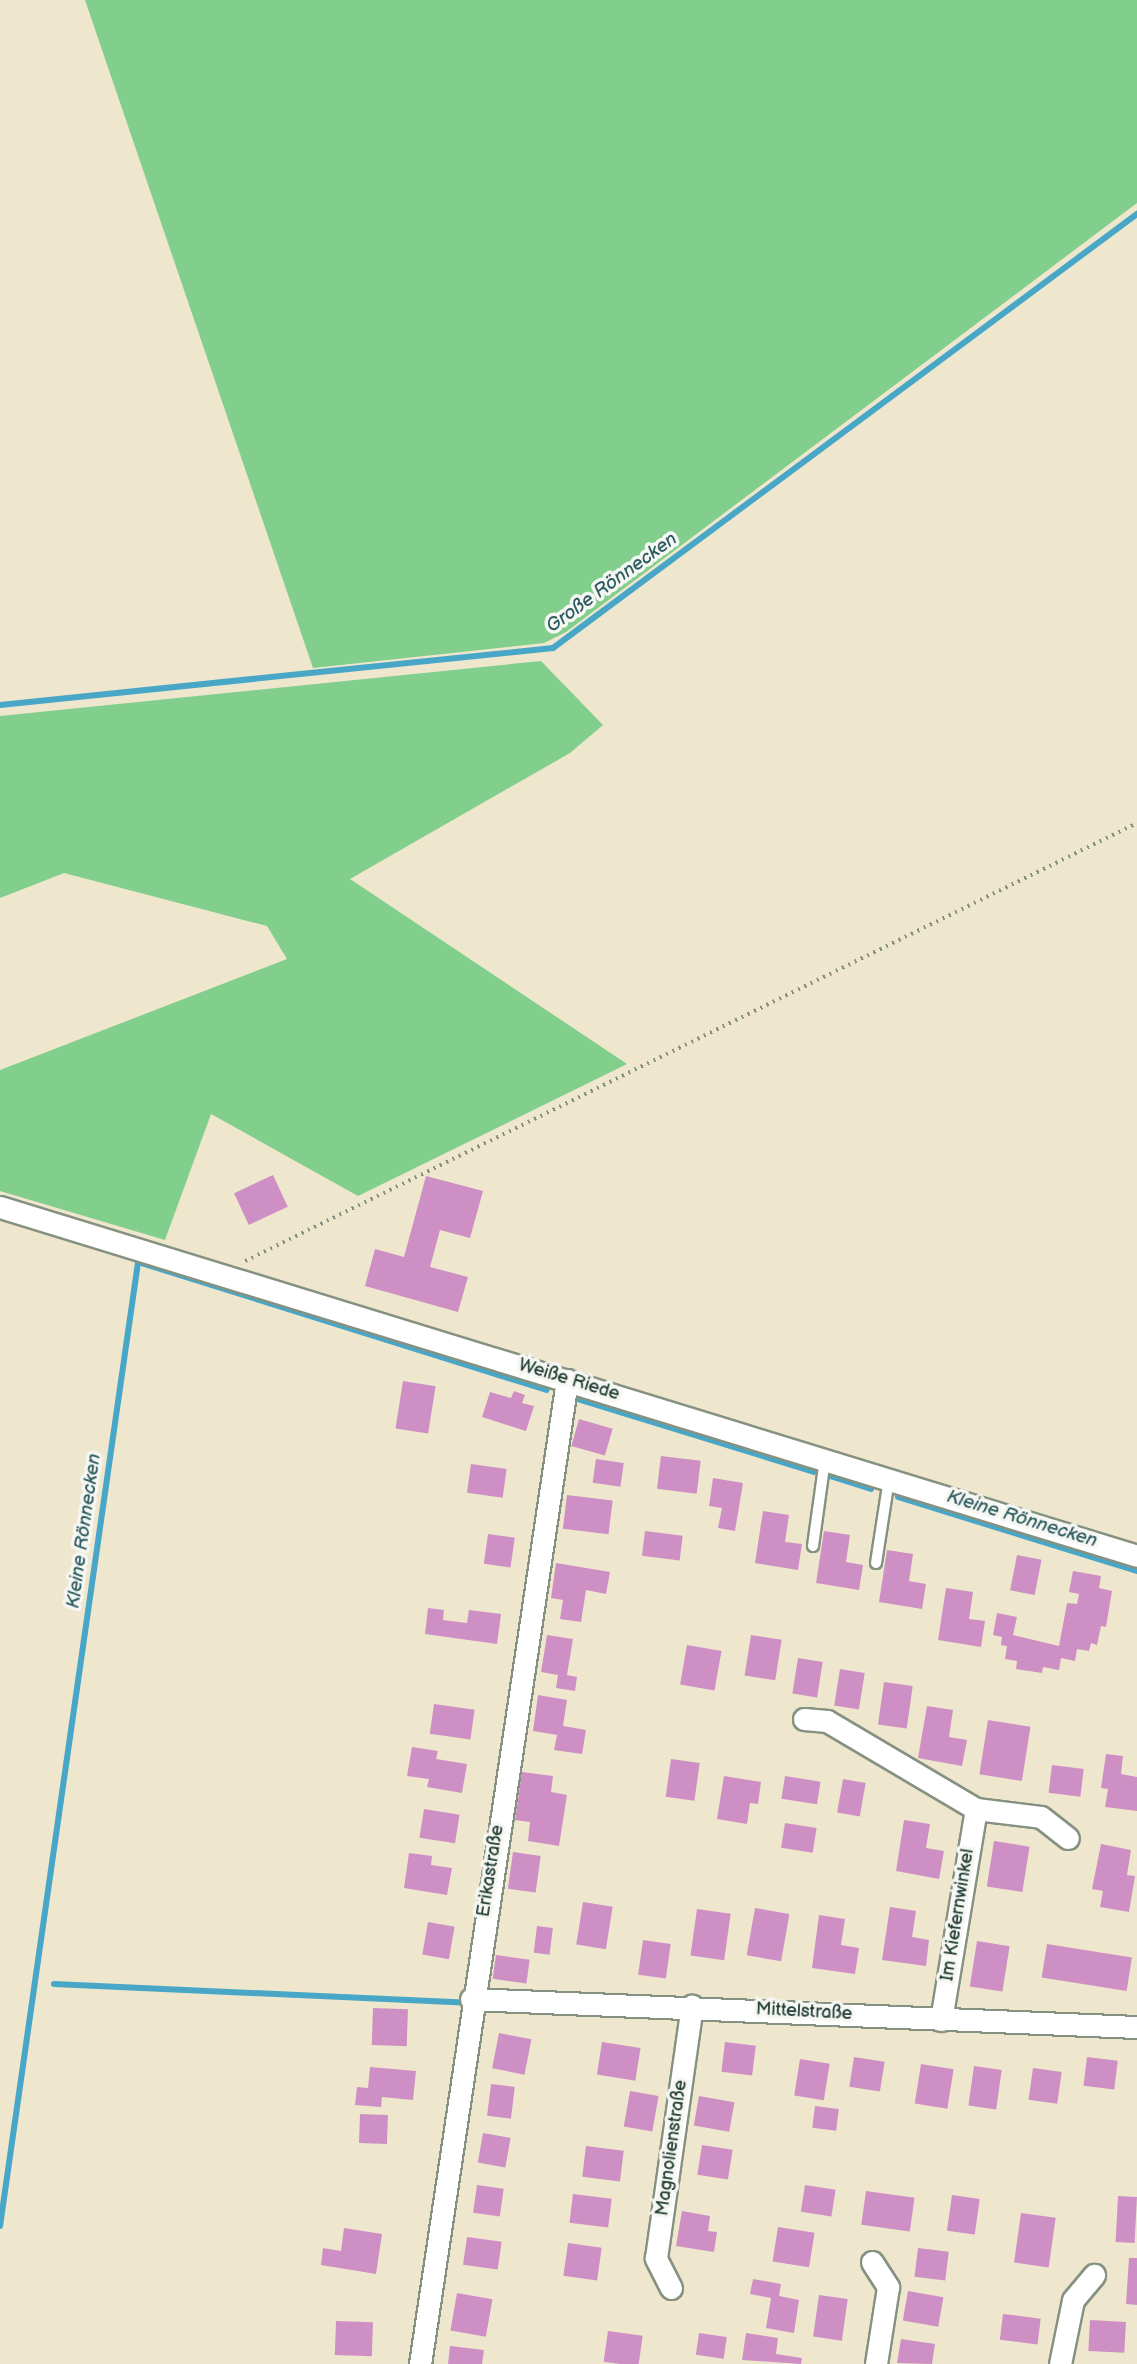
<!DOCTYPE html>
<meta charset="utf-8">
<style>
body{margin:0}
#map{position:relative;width:1137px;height:2364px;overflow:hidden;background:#eee7ce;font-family:"Balsamiq Sans",sans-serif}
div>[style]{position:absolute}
.green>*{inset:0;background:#82ce8c}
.stream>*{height:6px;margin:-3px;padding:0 3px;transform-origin:3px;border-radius:3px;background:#48a6c7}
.building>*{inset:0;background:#ce90c4;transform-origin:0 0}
.path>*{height:3.5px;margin-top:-1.75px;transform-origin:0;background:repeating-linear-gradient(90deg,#869281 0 2px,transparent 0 7px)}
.roads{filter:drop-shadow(2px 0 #869281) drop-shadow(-2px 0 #869281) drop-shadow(0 2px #869281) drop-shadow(0 -2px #869281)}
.service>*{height:10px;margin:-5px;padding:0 5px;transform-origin:5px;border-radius:5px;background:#fff}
.minor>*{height:21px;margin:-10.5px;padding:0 10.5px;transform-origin:10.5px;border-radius:10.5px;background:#fff}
span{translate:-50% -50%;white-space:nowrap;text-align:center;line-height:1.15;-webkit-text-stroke:7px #f6f6f2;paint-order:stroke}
.street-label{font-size:18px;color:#1f3d34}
.water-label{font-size:19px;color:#2b5c60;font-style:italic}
</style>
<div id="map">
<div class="green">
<div style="clip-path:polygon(85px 0,1137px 0,1137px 203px,566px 632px,544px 643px,313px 668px)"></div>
<div style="clip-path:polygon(541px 661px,603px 725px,570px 753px,350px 879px,627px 1064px,358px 1196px,211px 1114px,165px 1240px,0 1191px,0 1070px,287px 959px,267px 926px,64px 873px,0 898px,0 716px)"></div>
</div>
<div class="stream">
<div style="left:0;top:705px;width:556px;rotate:-5.88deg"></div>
<div style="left:553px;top:648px;width:728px;rotate:-36.62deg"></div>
<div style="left:574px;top:1398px;width:251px;rotate:17.1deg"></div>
<div style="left:830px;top:1476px;width:43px;rotate:17.6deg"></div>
<div style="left:898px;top:1497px;width:250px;rotate:17.2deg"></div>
<div style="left:54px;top:1984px;width:404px;rotate:2.6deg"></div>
<div style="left:0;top:2226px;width:974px;rotate:-81.85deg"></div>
<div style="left:138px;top:1262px;width:428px;rotate:17.4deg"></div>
</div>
<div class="building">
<div style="left:273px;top:1175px;width:35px;height:43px;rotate:65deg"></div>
<div style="clip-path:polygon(426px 1176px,483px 1191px,470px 1238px,440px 1230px,430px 1267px,468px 1277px,458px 1312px,365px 1286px,375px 1249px,404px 1257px)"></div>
<div style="left:403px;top:1381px;width:33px;height:48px;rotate:9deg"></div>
<div style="clip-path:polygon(514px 1391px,525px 1395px,522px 1403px,534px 1406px,526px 1431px,482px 1417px,490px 1392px,511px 1398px)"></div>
<div style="left:579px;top:1419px;width:35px;height:28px;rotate:16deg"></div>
<div style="left:661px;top:1456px;width:40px;height:33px;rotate:7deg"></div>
<div style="left:596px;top:1459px;width:28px;height:24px;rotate:8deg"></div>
<div style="left:471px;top:1464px;width:36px;height:29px;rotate:8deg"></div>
<div style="clip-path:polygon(713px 1478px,743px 1483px,735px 1531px,718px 1528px,722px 1508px,709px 1506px)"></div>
<div style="left:567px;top:1495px;width:46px;height:34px;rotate:7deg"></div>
<div style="clip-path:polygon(763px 1511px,789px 1515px,785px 1542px,802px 1544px,798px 1570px,755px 1563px)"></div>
<div style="left:645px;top:1531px;width:38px;height:25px;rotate:7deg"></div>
<div style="clip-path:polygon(824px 1531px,850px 1535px,846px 1562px,863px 1565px,859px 1590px,816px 1583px)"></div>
<div style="left:488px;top:1534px;width:27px;height:30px;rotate:8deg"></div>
<div style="clip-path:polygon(887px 1550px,913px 1554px,909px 1581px,926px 1584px,922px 1609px,879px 1602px)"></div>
<div style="left:1017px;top:1555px;width:25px;height:36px;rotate:11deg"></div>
<div style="clip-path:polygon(556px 1563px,610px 1572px,606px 1594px,586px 1590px,581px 1622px,560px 1619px,563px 1600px,551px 1598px)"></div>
<div style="clip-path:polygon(1073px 1571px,1101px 1576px,1099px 1588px,1112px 1591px,1106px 1627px,1101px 1626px,1097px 1645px,1091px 1643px,1089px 1651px,1077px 1649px,1075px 1661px,1061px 1658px,1059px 1670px,1043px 1667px,1042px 1673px,1016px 1669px,1017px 1661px,1005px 1659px,1007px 1646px,1001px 1645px,1002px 1637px,993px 1635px,997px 1613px,1017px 1617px,1013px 1635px,1059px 1646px,1067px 1603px,1077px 1604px,1079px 1594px,1069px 1592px)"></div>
<div style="clip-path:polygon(946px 1588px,973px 1592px,969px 1619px,985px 1621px,981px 1647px,938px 1640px)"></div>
<div style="clip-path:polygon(428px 1608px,444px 1610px,443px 1620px,467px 1623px,469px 1610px,501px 1614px,497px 1644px,425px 1634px)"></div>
<div style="clip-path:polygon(547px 1635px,573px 1639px,567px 1675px,577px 1677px,575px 1691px,556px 1688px,558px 1675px,541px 1672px)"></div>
<div style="left:751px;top:1635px;width:31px;height:41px;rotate:9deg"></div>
<div style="left:687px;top:1645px;width:35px;height:40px;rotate:10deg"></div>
<div style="left:798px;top:1658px;width:25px;height:36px;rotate:9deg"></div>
<div style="left:840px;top:1669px;width:25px;height:37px;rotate:9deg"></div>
<div style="left:884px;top:1682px;width:29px;height:43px;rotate:8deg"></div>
<div style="clip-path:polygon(538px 1695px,567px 1700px,563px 1726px,586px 1730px,582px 1754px,554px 1750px,557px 1735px,533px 1731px)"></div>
<div style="left:434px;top:1704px;width:41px;height:30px;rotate:8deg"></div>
<div style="clip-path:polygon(927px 1706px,953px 1710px,949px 1737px,967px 1740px,962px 1766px,918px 1758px)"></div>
<div style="left:988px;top:1720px;width:43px;height:55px;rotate:9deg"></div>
<div style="clip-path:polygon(412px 1747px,438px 1751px,436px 1759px,467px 1764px,462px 1793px,427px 1787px,429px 1779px,407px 1776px)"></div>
<div style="clip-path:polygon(1106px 1754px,1123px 1756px,1121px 1774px,1137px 1777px,1137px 1811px,1105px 1807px,1108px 1789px,1101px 1788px)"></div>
<div style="left:671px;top:1759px;width:29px;height:38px;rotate:8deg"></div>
<div style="left:1052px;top:1765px;width:32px;height:28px;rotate:7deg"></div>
<div style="clip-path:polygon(522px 1772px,553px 1776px,551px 1792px,567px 1795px,559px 1846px,528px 1841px,530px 1822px,515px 1820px)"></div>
<div style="clip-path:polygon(724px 1776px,761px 1782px,758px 1804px,750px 1803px,747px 1824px,717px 1819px)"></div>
<div style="left:785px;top:1776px;width:36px;height:23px;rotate:9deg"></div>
<div style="left:843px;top:1779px;width:23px;height:34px;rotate:10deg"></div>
<div style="left:424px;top:1809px;width:36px;height:29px;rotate:9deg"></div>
<div style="clip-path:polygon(904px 1820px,930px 1824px,926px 1848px,944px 1851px,939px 1879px,896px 1871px)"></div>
<div style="left:785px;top:1823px;width:32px;height:25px;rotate:9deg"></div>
<div style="left:994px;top:1841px;width:36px;height:46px;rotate:9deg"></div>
<div style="clip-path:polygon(1101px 1844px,1131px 1850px,1127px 1875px,1135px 1876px,1129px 1912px,1100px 1907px,1103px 1891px,1092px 1889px)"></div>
<div style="left:513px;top:1852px;width:28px;height:37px;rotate:8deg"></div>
<div style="clip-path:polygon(409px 1853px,432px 1856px,431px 1865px,452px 1868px,447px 1895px,404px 1888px)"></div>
<div style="left:583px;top:1902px;width:30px;height:43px;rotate:9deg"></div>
<div style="clip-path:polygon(890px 1907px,916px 1911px,912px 1937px,929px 1940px,926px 1966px,882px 1960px)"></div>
<div style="left:755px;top:1908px;width:35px;height:48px;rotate:10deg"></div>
<div style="left:697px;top:1909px;width:34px;height:47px;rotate:8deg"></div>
<div style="clip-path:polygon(819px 1915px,845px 1919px,841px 1945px,859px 1948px,855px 1974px,812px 1968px)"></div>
<div style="left:428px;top:1922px;width:27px;height:33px;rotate:10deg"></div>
<div style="left:537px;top:1926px;width:16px;height:27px;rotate:7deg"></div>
<div style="left:643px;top:1940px;width:28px;height:35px;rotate:8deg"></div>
<div style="left:977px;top:1941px;width:33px;height:46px;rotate:9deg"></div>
<div style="left:1047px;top:1944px;width:86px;height:34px;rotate:9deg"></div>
<div style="left:496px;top:1955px;width:34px;height:24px;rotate:8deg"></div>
<div style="left:373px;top:2008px;width:35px;height:37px;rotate:2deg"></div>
<div style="left:499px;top:2033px;width:33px;height:36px;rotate:11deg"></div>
<div style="left:602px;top:2042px;width:39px;height:33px;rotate:9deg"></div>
<div style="left:725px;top:2042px;width:31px;height:30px;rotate:7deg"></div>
<div style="left:854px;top:2057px;width:31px;height:30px;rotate:9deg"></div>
<div style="left:1087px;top:2057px;width:31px;height:29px;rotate:7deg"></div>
<div style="left:800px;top:2059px;width:30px;height:37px;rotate:9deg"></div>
<div style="left:921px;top:2064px;width:33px;height:40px;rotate:9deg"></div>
<div style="left:974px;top:2066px;width:28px;height:40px;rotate:8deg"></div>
<div style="clip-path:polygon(370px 2067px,416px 2071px,413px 2100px,382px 2097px,381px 2107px,355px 2105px,357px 2087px,368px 2088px)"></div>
<div style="left:1033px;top:2068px;width:29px;height:32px;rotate:8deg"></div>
<div style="left:491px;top:2084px;width:24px;height:32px;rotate:7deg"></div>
<div style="left:630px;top:2091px;width:29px;height:36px;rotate:10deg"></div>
<div style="left:699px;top:2096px;width:36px;height:30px;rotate:10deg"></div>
<div style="left:815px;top:2106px;width:24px;height:22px;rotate:7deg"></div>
<div style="left:360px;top:2114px;width:28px;height:29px;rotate:2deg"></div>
<div style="left:483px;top:2133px;width:28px;height:30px;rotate:10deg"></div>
<div style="left:702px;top:2145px;width:31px;height:30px;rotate:9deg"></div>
<div style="left:586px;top:2146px;width:38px;height:31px;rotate:7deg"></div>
<div style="left:477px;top:2185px;width:27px;height:28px;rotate:8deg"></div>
<div style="left:805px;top:2185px;width:31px;height:27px;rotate:9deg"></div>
<div style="left:866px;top:2191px;width:49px;height:34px;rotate:8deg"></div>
<div style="left:573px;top:2194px;width:39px;height:29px;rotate:7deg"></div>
<div style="left:952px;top:2195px;width:28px;height:36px;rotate:8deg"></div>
<div style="left:1118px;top:2196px;width:19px;height:46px;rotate:3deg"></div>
<div style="clip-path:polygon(682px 2211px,710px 2216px,708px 2231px,717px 2232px,714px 2252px,676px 2246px)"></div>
<div style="left:1021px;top:2213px;width:35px;height:50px;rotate:8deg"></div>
<div style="left:778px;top:2227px;width:37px;height:35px;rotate:9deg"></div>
<div style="clip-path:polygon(344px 2228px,382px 2234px,376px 2274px,321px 2265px,323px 2248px,341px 2251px)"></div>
<div style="left:467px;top:2237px;width:35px;height:28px;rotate:8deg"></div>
<div style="left:568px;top:2243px;width:34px;height:33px;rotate:8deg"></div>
<div style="left:918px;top:2248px;width:31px;height:29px;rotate:7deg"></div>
<div style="clip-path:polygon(1129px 2258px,1137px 2258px,1137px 2305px,1126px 2304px)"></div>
<div style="clip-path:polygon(753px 2279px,781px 2284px,779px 2296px,799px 2300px,794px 2333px,766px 2328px,771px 2298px,750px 2294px)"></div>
<div style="left:908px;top:2291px;width:36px;height:30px;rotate:10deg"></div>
<div style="left:457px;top:2293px;width:36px;height:38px;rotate:10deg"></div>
<div style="left:819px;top:2295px;width:29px;height:42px;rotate:8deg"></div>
<div style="left:1003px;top:2314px;width:38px;height:26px;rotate:7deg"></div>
<div style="left:1090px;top:2320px;width:36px;height:31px;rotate:3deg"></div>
<div style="left:336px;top:2321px;width:37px;height:34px;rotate:2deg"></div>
<div style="left:608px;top:2331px;width:35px;height:31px;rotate:8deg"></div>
<div style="left:699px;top:2333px;width:28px;height:22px;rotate:8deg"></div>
<div style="clip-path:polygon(746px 2333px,778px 2338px,776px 2354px,802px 2358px,801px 2364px,742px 2360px)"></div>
<div style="clip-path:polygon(901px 2339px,935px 2344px,932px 2364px,897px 2363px)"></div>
<div style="clip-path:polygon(450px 2346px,484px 2350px,482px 2364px,448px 2364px)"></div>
</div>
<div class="path">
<div style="left:245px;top:1261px;width:994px;rotate:-26.15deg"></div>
</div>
<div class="roads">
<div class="service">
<div style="left:813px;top:1546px;width:87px;rotate:-82.1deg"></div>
<div style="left:876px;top:1563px;width:85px;rotate:-81.2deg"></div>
</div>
<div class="minor">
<div style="left:0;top:1207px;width:1189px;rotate:17.06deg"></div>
<div style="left:804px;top:1719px;width:23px;rotate:5deg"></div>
<div style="left:827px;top:1721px;width:173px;rotate:30.6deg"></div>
<div style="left:471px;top:1999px;width:667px;rotate:2.41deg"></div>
<div style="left:941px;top:2020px;width:214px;rotate:-80.6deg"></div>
<div style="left:976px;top:1809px;width:65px;rotate:7deg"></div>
<div style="left:1041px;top:1817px;width:34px;rotate:38deg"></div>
<div style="left:872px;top:2262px;width:30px;rotate:57deg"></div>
<div style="left:888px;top:2287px;width:78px;rotate:98.9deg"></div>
<div style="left:671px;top:2288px;width:34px;rotate:-117deg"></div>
<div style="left:656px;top:2258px;width:255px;rotate:-81.9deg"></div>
<div style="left:420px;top:2364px;width:995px;rotate:-81.5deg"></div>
<div style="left:1060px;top:2364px;width:65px;rotate:-78.5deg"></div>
<div style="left:1073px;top:2300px;width:33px;rotate:-50deg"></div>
</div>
</div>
<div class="street-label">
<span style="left:569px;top:1380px;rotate:17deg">Weiße Riede</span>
<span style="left:491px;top:1871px;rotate:-81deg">Erikastraße</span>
<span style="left:958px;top:1915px;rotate:-81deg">Im Kiefernwinkel</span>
<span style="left:804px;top:2012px;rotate:3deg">Mittelstraße</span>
<span style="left:672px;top:2148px;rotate:-82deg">Magnolienstraße</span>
</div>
<div class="water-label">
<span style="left:612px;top:583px;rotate:-36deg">Große Rönnecken</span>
<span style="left:1022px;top:1519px;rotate:17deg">Kleine Rönnecken</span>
<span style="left:84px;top:1531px;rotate:-82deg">Kleine Rönnecken</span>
</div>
</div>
